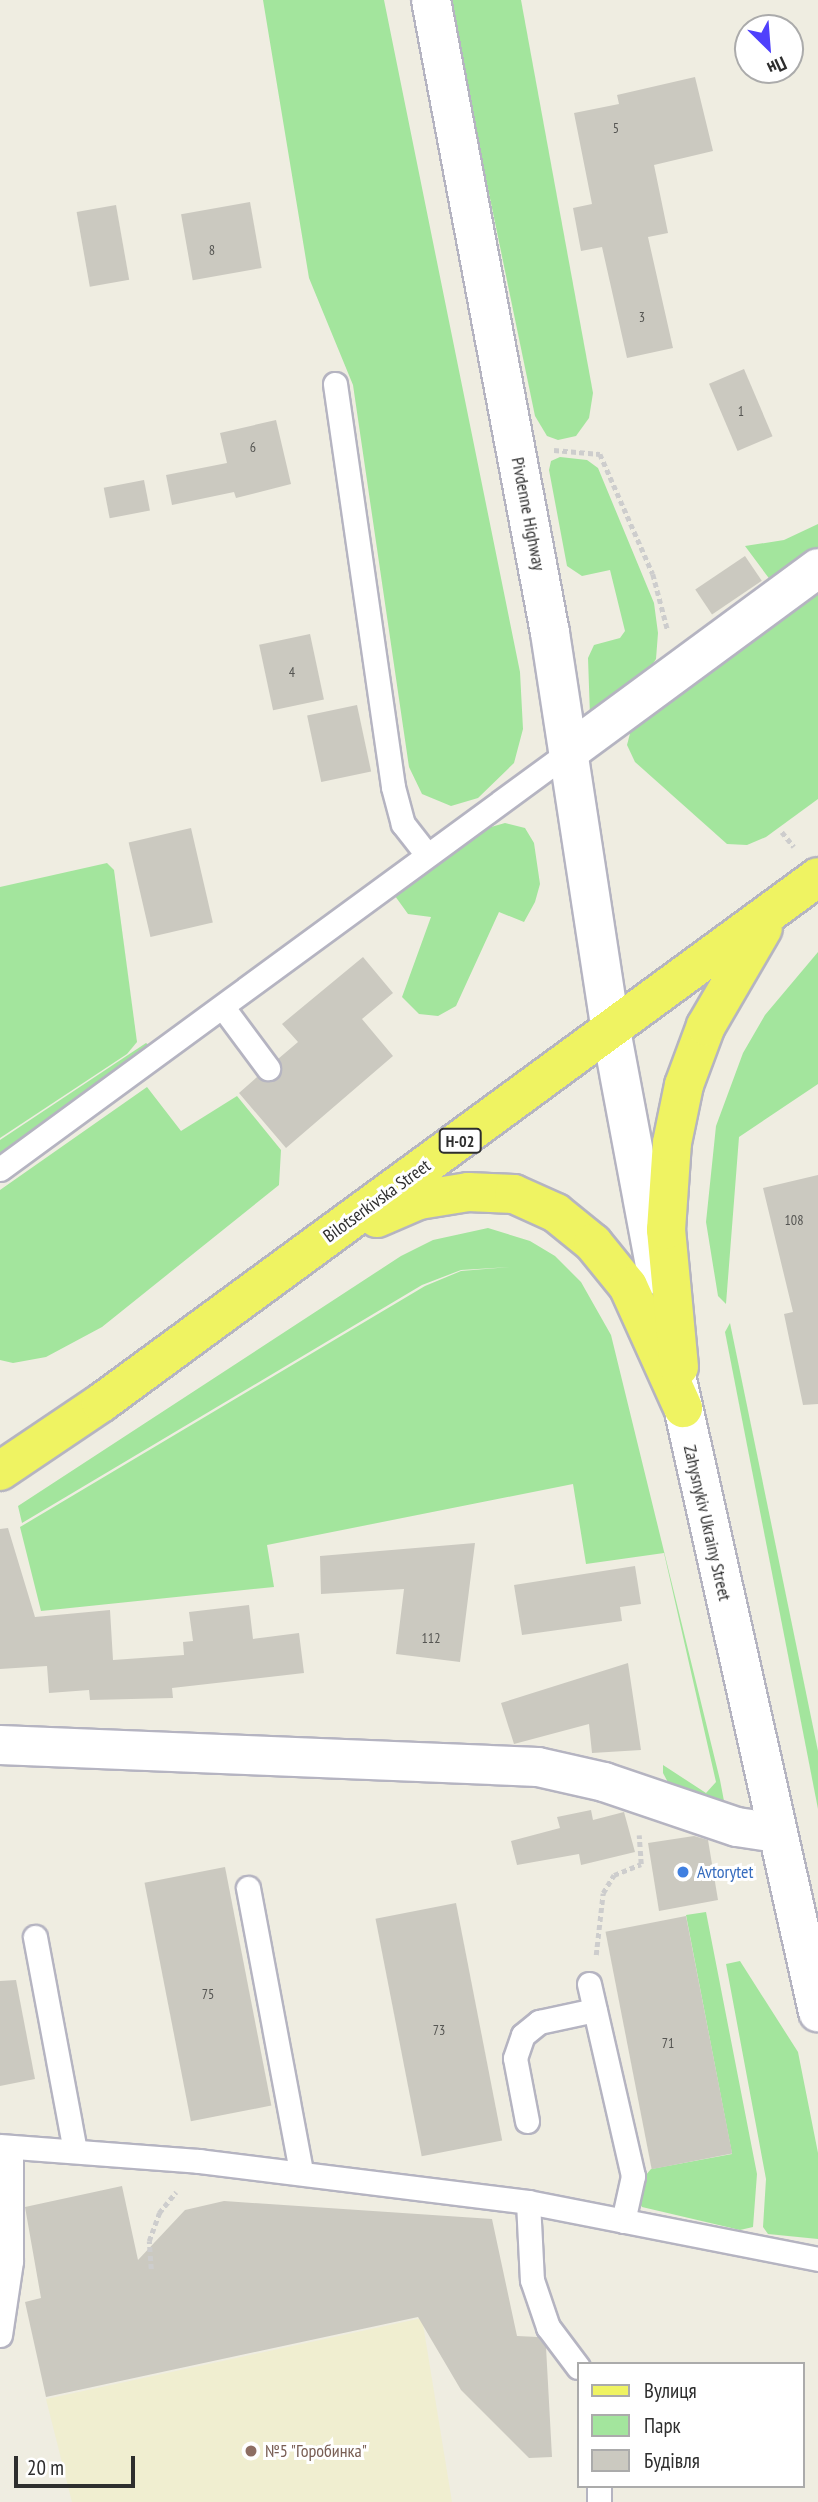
<!DOCTYPE html>
<meta charset="utf-8">
<style>
body{margin:0}
#map{position:relative;width:818px;height:2502px;overflow:hidden;background:#efede1;font-family:"PT Sans Narrow",sans-serif}
div>[style]{position:absolute}
.education>*{inset:0;background:#f0eed0}
.green>*{inset:0;background:#a3e59d}
.building>*{inset:0;background:#cbc9c0;transform-origin:0 0}
.path>*{height:4.5px;margin-top:-2.25px;transform-origin:0;background:repeating-linear-gradient(90deg,#cdcdcd 0 5px,transparent 0 8.5px)}
.roads{filter:drop-shadow(2px 0 #b5b4c1) drop-shadow(-2px 0 #b5b4c1) drop-shadow(0 2px #b5b4c1) drop-shadow(0 -2px #b5b4c1)}
.lane>*{height:23px;margin:-11.5px;padding:0 11.5px;transform-origin:11.5px;border-radius:11.5px;background:#fff}
.street>*{height:38px;margin:-19px;padding:0 19px;transform-origin:19px;border-radius:19px;background:#fff}
.secondary>*{height:38px;margin:-19px;padding:0 19px;transform-origin:19px;border-radius:19px;background:#fff}
.primary>*{height:38px;margin:-19px;padding:0 19px;transform-origin:19px;border-radius:19px;background:#eff362}
.dots>*{width:19px;height:19px;translate:-50% -50%;box-sizing:border-box;border:4px solid #fff;border-radius:50%}
span{translate:-50% -50%;white-space:nowrap;text-align:center;line-height:1.15;-webkit-text-stroke:6px #fff;paint-order:stroke}
.number-label{font-size:14px;color:#555552}
.number-label span{-webkit-text-stroke-width:0}
.shield-label span{padding:2px 5px;background:#fff;border:2px solid;border-radius:5px;-webkit-text-stroke-width:0}
.shield-label{font-size:16px;color:#2e2e2e;font-weight:700}
.street-label{font-size:18px;color:#2e2e2e}
.shop-label{font-size:18px;color:#366cbe}
.left{translate:0 -50%;text-align:left}
.education-label{font-size:18px;color:#785e54}
.legend{position:absolute;left:577px;top:2362px;width:228px;height:126px;box-sizing:border-box;background:#fff;border:2px solid #ababab;margin:0;padding:9px 12px;list-style:none;font-size:21px;color:#2e2e2e}
.legend li{display:flex;align-items:center;gap:14px;height:35px}
.legend b{width:35px;border:2px solid #ababab}
.north{position:absolute;left:734px;top:14px;width:70px;height:70px;box-sizing:border-box;background:#fff;border:2px solid #ababab;border-radius:50%;rotate:155deg;font-size:19px;font-weight:700;line-height:28px;text-align:center;color:#2e2e2e}
.north::after{content:'';display:block;margin:auto;width:24px;height:32px;background:#4f40fc;clip-path:polygon(50% 0,100% 100%,50% 72%,0 100%)}
.scale{position:absolute;left:14px;top:2456px;width:121px;height:32px;box-sizing:border-box;border:4px solid #2e2e2e;border-top:0;padding-left:9px;font-size:21px;line-height:24px;white-space:nowrap;color:#2e2e2e;-webkit-text-stroke:5px #fff;paint-order:stroke}
</style>
<div id="map">
<div class="education">
<div style="clip-path:polygon(422px 2318px,452px 2502px,72px 2502px,46px 2399px)"></div>
</div>
<div class="green">
<div style="clip-path:polygon(263px 0,384px 0,520px 672px,523px 729px,514px 763px,478px 798px,451px 806px,422px 794px,409px 767px,353px 385px,309px 278px)"></div>
<div style="clip-path:polygon(449px 0,521px 0,593px 393px,589px 418px,576px 436px,558px 440px,547px 436px,535px 416px)"></div>
<div style="clip-path:polygon(560px 457px,587px 460px,598px 468px,654px 603px,658px 633px,656px 659px,636px 691px,590px 716px,588px 658px,594px 645px,620px 638px,625px 631px,610px 570px,582px 576px,567px 566px,549px 470px,551px 461px)"></div>
<div style="clip-path:polygon(818px 524px,818px 557px,771px 581px,745px 546px,784px 540px)"></div>
<div style="clip-path:polygon(818px 584px,818px 799px,766px 837px,747px 845px,727px 844px,635px 762px,627px 745px,633px 722px)"></div>
<div style="clip-path:polygon(505px 823px,525px 828px,534px 843px,540px 884px,535px 902px,524px 922px,499px 912px,456px 1006px,438px 1016px,419px 1014px,402px 997px,431px 917px,408px 914px,395px 896px,484px 829px)"></div>
<div style="clip-path:polygon(107px 863px,114px 870px,137px 1042px,127px 1054px,0 1138px,0 887px)"></div>
<div style="clip-path:polygon(818px 952px,818px 1084px,739px 1137px,726px 1304px,718px 1296px,706px 1222px,716px 1126px,743px 1053px,765px 1015px)"></div>
<div style="clip-path:polygon(146px 1043px,150px 1046px,146px 1055px,0 1155px,0 1140px)"></div>
<div style="clip-path:polygon(147px 1087px,181px 1131px,237px 1096px,281px 1150px,279px 1185px,102px 1327px,46px 1357px,13px 1363px,0 1360px,0 1190px)"></div>
<div style="clip-path:polygon(488px 1228px,530px 1241px,555px 1256px,581px 1282px,611px 1335px,720px 1780px,724px 1801px,720px 1807px,671px 1788px,663px 1773px,663px 1765px,706px 1793px,716px 1782px,664px 1553px,586px 1564px,573px 1484px,267px 1545px,274px 1587px,41px 1611px,20px 1527px,425px 1286px,461px 1271px,511px 1267px,461px 1270px,422px 1285px,22px 1523px,18px 1506px,401px 1256px,433px 1240px)"></div>
<div style="clip-path:polygon(730px 1323px,818px 1751px,818px 1809px,725px 1332px)"></div>
<div style="clip-path:polygon(706px 1912px,757px 2174px,753px 2227px,740px 2230px,642px 2207px,638px 2201px,640px 2182px,651px 2169px,732px 2154px,686px 1915px)"></div>
<div style="clip-path:polygon(740px 1961px,798px 2052px,818px 2153px,818px 2239px,768px 2234px,763px 2227px,766px 2179px,726px 1964px)"></div>
</div>
<div class="building">
<div style="clip-path:polygon(695px 77px,713px 151px,654px 165px,668px 233px,648px 237px,673px 348px,627px 358px,602px 247px,581px 251px,573px 208px,592px 204px,574px 113px,619px 104px,617px 95px)"></div>
<div style="left:250px;top:202px;width:67px;height:70px;rotate:80deg"></div>
<div style="left:116px;top:205px;width:76px;height:40px;rotate:80deg"></div>
<div style="left:744px;top:369px;width:73px;height:38px;rotate:67deg"></div>
<div style="clip-path:polygon(276px 420px,291px 484px,236px 498px,234px 492px,172px 505px,166px 475px,227px 463px,220px 433px)"></div>
<div style="left:144px;top:480px;width:31px;height:41px;rotate:79deg"></div>
<div style="left:745px;top:556px;width:30px;height:60px;rotate:56deg"></div>
<div style="left:310px;top:634px;width:67px;height:52px;rotate:78deg"></div>
<div style="left:357px;top:705px;width:68px;height:51px;rotate:78deg"></div>
<div style="left:191px;top:828px;width:97px;height:64px;rotate:77deg"></div>
<div style="clip-path:polygon(363px 957px,393px 993px,362px 1019px,393px 1056px,286px 1148px,239px 1093px,257px 1077px,269px 1082px,277px 1079px,282px 1067px,278px 1059px,298px 1042px,282px 1024px)"></div>
<div style="clip-path:polygon(818px 1175px,818px 1404px,803px 1405px,784px 1314px,793px 1312px,763px 1188px)"></div>
<div style="clip-path:polygon(8px 1528px,35px 1617px,110px 1610px,113px 1660px,184px 1655px,183px 1642px,193px 1641px,189px 1612px,249px 1605px,253px 1639px,299px 1633px,304px 1673px,172px 1688px,173px 1698px,90px 1700px,89px 1690px,49px 1693px,47px 1666px,0 1669px,0 1529px)"></div>
<div style="clip-path:polygon(475px 1543px,460px 1662px,396px 1654px,404px 1589px,321px 1594px,320px 1556px)"></div>
<div style="clip-path:polygon(635px 1566px,641px 1604px,620px 1607px,622px 1621px,522px 1635px,514px 1585px)"></div>
<div style="clip-path:polygon(628px 1663px,641px 1750px,592px 1753px,589px 1724px,514px 1744px,501px 1703px)"></div>
<div style="clip-path:polygon(591px 1810px,593px 1820px,624px 1812px,635px 1852px,581px 1865px,579px 1854px,517px 1865px,511px 1841px,560px 1828px,557px 1817px)"></div>
<div style="clip-path:polygon(694px 1836px,708px 1840px,718px 1900px,659px 1911px,648px 1843px)"></div>
<div style="left:225px;top:1867px;width:243px;height:82px;rotate:79deg"></div>
<div style="left:456px;top:1903px;width:242px;height:82px;rotate:79deg"></div>
<div style="left:686px;top:1916px;width:242px;height:82px;rotate:79deg"></div>
<div style="clip-path:polygon(16px 1980px,35px 2079px,0 2086px,0 1981px)"></div>
<div style="clip-path:polygon(122px 2186px,138px 2260px,185px 2210px,224px 2201px,492px 2219px,517px 2336px,538px 2337px,546px 2347px,552px 2457px,529px 2458px,461px 2390px,418px 2317px,46px 2397px,25px 2302px,41px 2298px,25px 2207px)"></div>
</div>
<div class="path">
<div style="left:554px;top:450px;width:46px;rotate:5deg"></div>
<div style="left:600px;top:454px;width:131px;rotate:66.2deg"></div>
<div style="left:653px;top:574px;width:59px;rotate:75.3deg"></div>
<div style="left:782px;top:832px;width:19px;rotate:51deg"></div>
<div style="left:596px;top:1955px;width:62px;rotate:-83.6deg"></div>
<div style="left:603px;top:1893px;width:21px;rotate:-59deg"></div>
<div style="left:614px;top:1875px;width:29px;rotate:-22deg"></div>
<div style="left:641px;top:1864px;width:29px;rotate:-94deg"></div>
<div style="left:151px;top:2269px;width:28px;rotate:-94deg"></div>
<div style="left:149px;top:2241px;width:30px;rotate:-70deg"></div>
<div style="left:159px;top:2213px;width:27px;rotate:-51deg"></div>
</div>
<div class="roads">
<div class="lane">
<div style="left:335px;top:384px;width:407px;rotate:81.8deg"></div>
<div style="left:393px;top:787px;width:38px;rotate:75deg"></div>
<div style="left:403px;top:824px;width:39px;rotate:52deg"></div>
<div style="left:224px;top:1009px;width:74px;rotate:53.3deg"></div>
<div style="left:0;top:1169px;width:707px;rotate:-36.25deg"></div>
<div style="left:248px;top:1888px;width:289px;rotate:79.4deg"></div>
<div style="left:35px;top:1937px;width:217px;rotate:79.4deg"></div>
<div style="left:589px;top:1984px;width:197px;rotate:77.1deg"></div>
<div style="left:633px;top:2176px;width:46px;rotate:102.5deg"></div>
<div style="left:527px;top:2121px;width:64px;rotate:-100.8deg"></div>
<div style="left:515px;top:2058px;width:24px;rotate:-71deg"></div>
<div style="left:523px;top:2035px;width:21px;rotate:-39deg"></div>
<div style="left:539px;top:2022px;width:57px;rotate:-12.1deg"></div>
<div style="left:0;top:2146px;width:200px;rotate:4.3deg"></div>
<div style="left:199px;top:2161px;width:332px;rotate:7.1deg"></div>
<div style="left:528px;top:2202px;width:296px;rotate:11.1deg"></div>
<div style="left:528px;top:2202px;width:78px;rotate:87.1deg"></div>
<div style="left:532px;top:2280px;width:50px;rotate:71.2deg"></div>
<div style="left:548px;top:2327px;width:50px;rotate:53.1deg"></div>
<div style="left:0;top:2335px;width:75px;rotate:-81.5deg"></div>
<div style="left:11px;top:2261px;width:114px;rotate:-90deg"></div>
<div style="left:599px;top:2486px;width:16px;rotate:90deg"></div>
</div>
<div class="street">
<div style="left:570px;top:751px;width:308px;rotate:-36.4deg"></div>
<div style="left:0;top:1745px;width:538px;rotate:2.34deg"></div>
<div style="left:538px;top:1767px;width:68px;rotate:12.8deg"></div>
<div style="left:604px;top:1782px;width:140px;rotate:18.7deg"></div>
<div style="left:737px;top:1827px;width:40px;rotate:8.5deg"></div>
</div>
<div class="secondary">
<div style="left:431px;top:0;width:644px;rotate:79.35deg"></div>
<div style="left:550px;top:633px;width:402px;rotate:81.3deg"></div>
<div style="left:611px;top:1030px;width:249px;rotate:79.4deg"></div>
<div style="left:676px;top:1375px;width:653px;rotate:77.43deg"></div>
</div>
<div class="primary">
<div style="left:377px;top:1218px;width:46px;rotate:-23.2deg"></div>
<div style="left:419px;top:1200px;width:50px;rotate:-9.3deg"></div>
<div style="left:468px;top:1192px;width:46px;rotate:2.5deg"></div>
<div style="left:514px;top:1194px;width:46px;rotate:24.3deg"></div>
<div style="left:556px;top:1213px;width:48px;rotate:39deg"></div>
<div style="left:593px;top:1243px;width:55px;rotate:50.9deg"></div>
<div style="left:628px;top:1286px;width:134px;rotate:65.7deg"></div>
<div style="left:679px;top:1367px;width:138px;rotate:-95.4deg"></div>
<div style="left:666px;top:1230px;width:87px;rotate:-86.1deg"></div>
<div style="left:672px;top:1143px;width:59px;rotate:-78.3deg"></div>
<div style="left:684px;top:1085px;width:63px;rotate:-69.6deg"></div>
<div style="left:706px;top:1026px;width:113px;rotate:-59.8deg"></div>
<div style="left:0;top:1471px;width:122px;rotate:-34deg"></div>
<div style="left:101px;top:1403px;width:889px;rotate:-36.26deg"></div>
</div>
</div>
<div class="dots">
<div style="left:683px;top:1872px;background:#3f7fe0"></div>
<div style="left:251px;top:2451px;background:#8d6e63"></div>
</div>
<div class="number-label">
<span style="left:616px;top:128px">5</span>
<span style="left:212px;top:250px">8</span>
<span style="left:642px;top:317px">3</span>
<span style="left:741px;top:411px">1</span>
<span style="left:253px;top:447px">6</span>
<span style="left:292px;top:672px">4</span>
<span style="left:794px;top:1220px">108</span>
<span style="left:431px;top:1638px">112</span>
<span style="left:208px;top:1994px">75</span>
<span style="left:439px;top:2030px">73</span>
<span style="left:668px;top:2043px">71</span>
</div>
<div class="shield-label">
<span style="left:460px;top:1141px">Н-02</span>
</div>
<div class="street-label">
<span style="left:528px;top:514px;rotate:79deg">Pivdenne Highway</span>
<span style="left:377px;top:1201px;rotate:-36deg">Bilotserkivska Street</span>
<span style="left:707px;top:1523px;rotate:77deg">Zahysnykiv Ukrainy Street</span>
</div>
<div class="shop-label">
<span class="left" style="left:697px;top:1872px">Avtorytet</span>
</div>
<div class="education-label">
<span class="left" style="left:265px;top:2451px">№5 "Горобинка"</span>
</div>
<ul class="legend">
<li><b style="height:9px;background:#eff362"></b>Вулиця</li>
<li><b style="height:19px;background:#a3e59d"></b>Парк</li>
<li><b style="height:19px;background:#cbc9c0"></b>Будівля</li>
</ul>
<div class="north">Пн</div>
<div class="scale">20 m</div>
</div>
